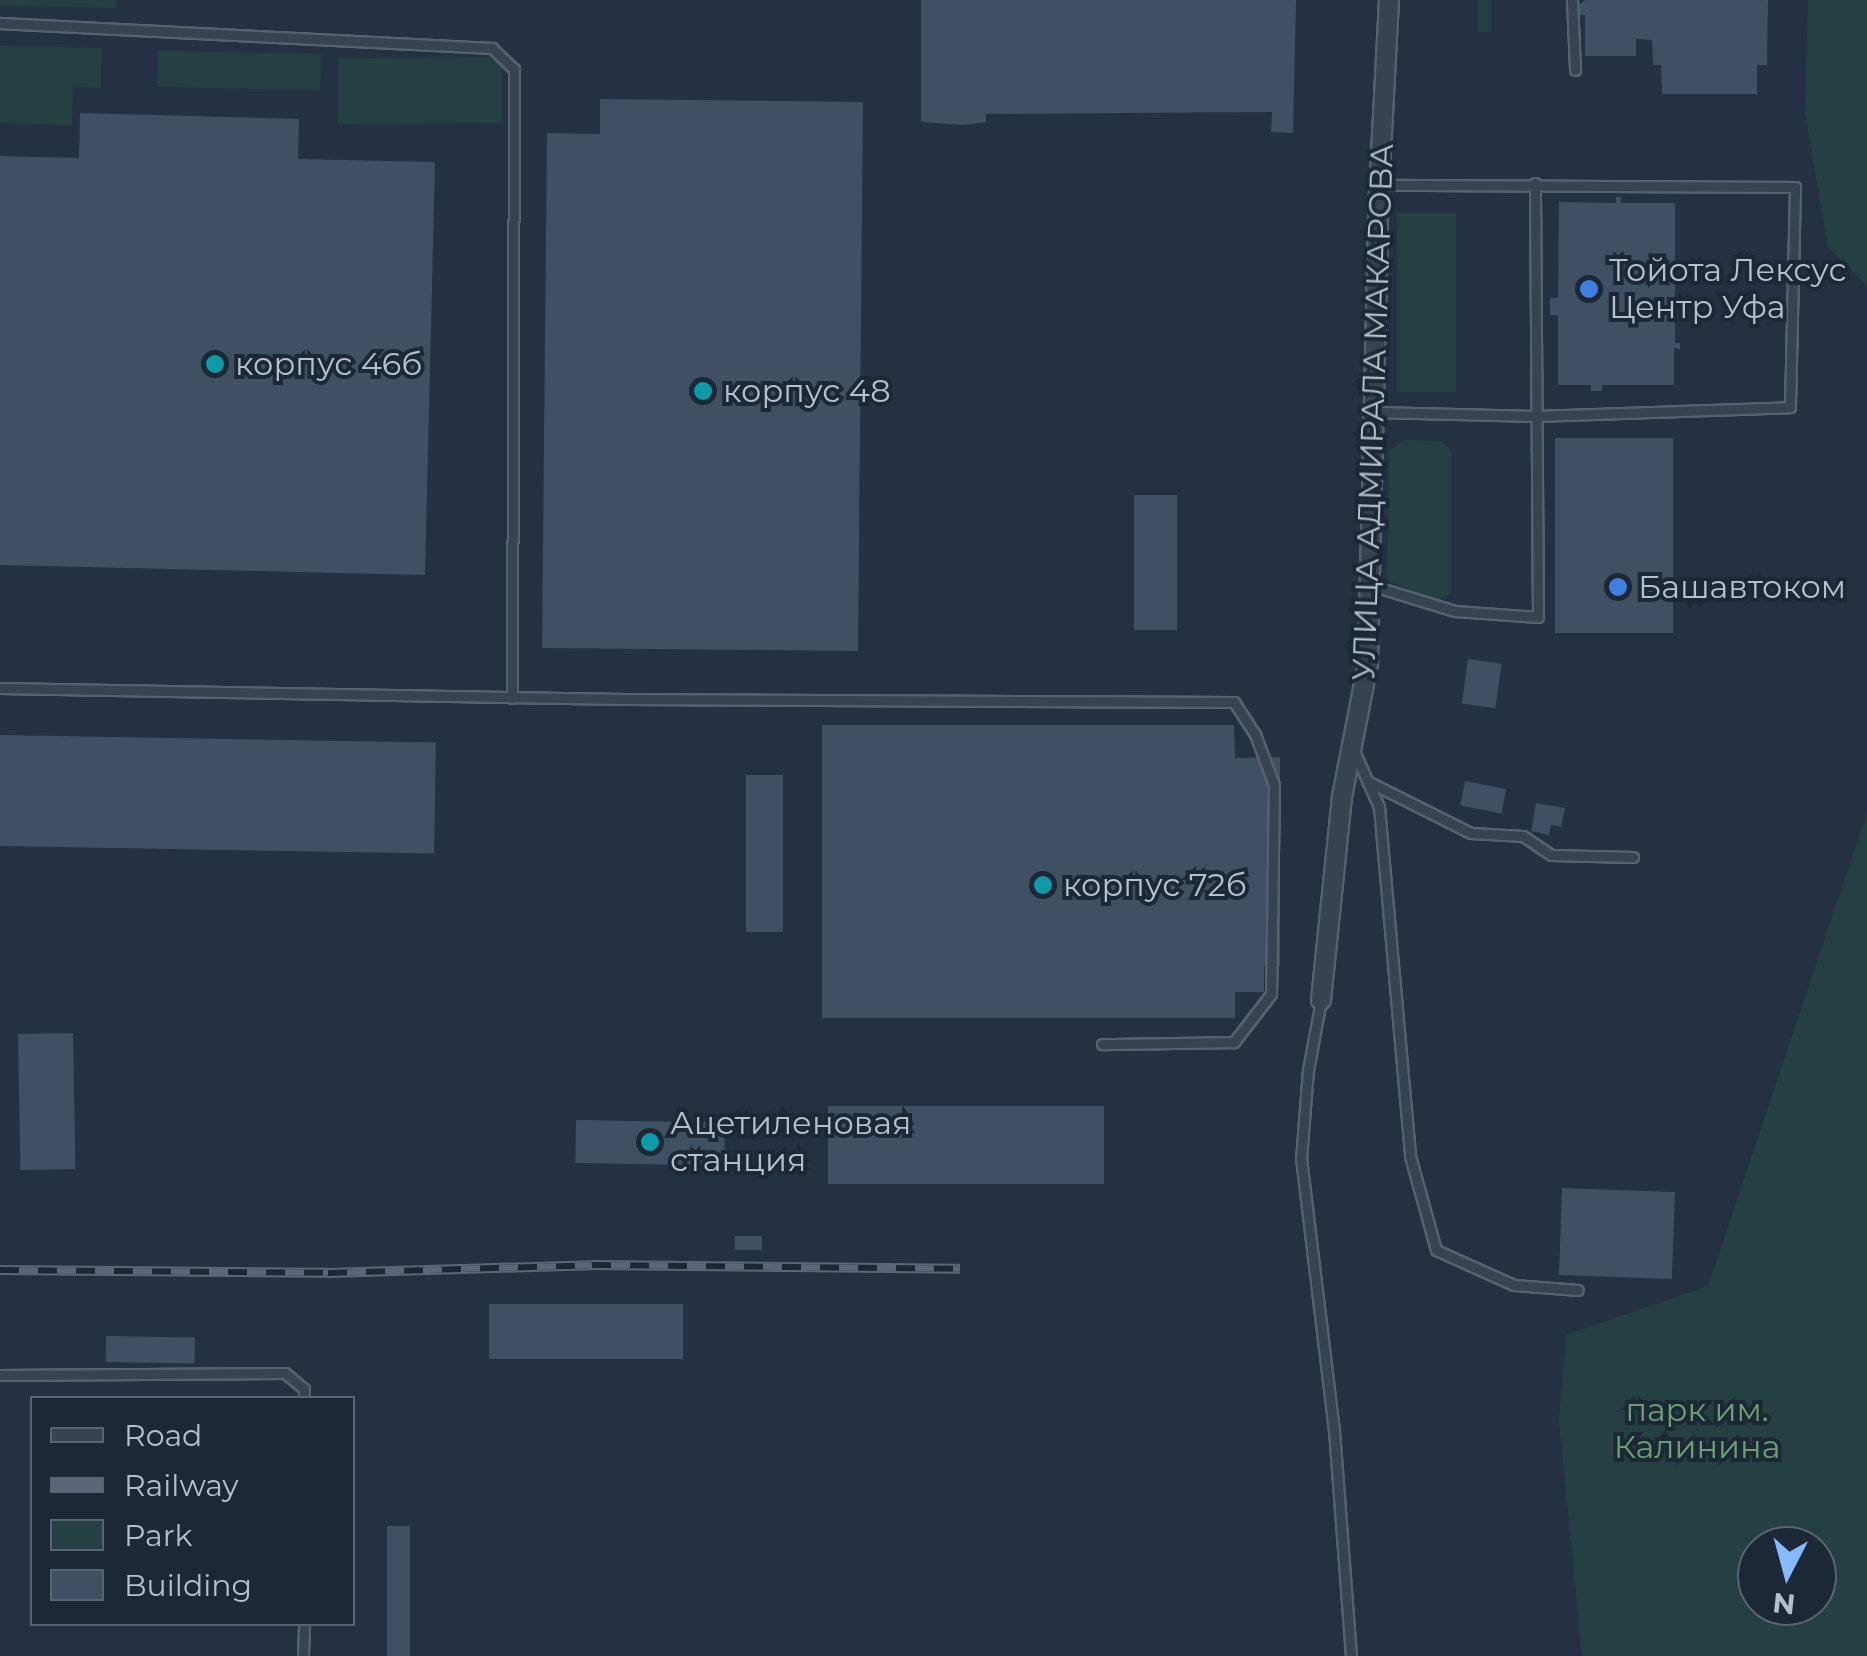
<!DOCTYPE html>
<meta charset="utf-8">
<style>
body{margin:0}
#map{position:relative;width:1867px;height:1656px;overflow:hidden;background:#233142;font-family:Montserrat,sans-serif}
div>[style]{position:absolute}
.green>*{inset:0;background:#254042;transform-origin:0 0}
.building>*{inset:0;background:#3e5061;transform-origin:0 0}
.roads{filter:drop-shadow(2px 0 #55616f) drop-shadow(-2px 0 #55616f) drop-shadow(0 2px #55616f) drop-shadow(0 -2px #55616f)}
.service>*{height:9px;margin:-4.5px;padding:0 4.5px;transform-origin:4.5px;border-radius:4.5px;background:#374351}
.minor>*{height:18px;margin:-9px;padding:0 9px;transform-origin:9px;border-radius:9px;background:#374351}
.rail>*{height:10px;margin-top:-5px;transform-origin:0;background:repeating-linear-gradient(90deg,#1c2836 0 19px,#596778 0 38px);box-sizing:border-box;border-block:2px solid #596778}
.dots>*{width:28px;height:28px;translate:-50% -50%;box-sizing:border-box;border:5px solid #1c2836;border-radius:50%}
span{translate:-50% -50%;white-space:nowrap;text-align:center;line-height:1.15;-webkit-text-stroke:8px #1c2836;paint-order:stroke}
.poi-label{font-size:32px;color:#b4becc}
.left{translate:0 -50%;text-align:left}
.street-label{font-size:32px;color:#b4becc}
.park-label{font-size:32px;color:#699f72}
.legend{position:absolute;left:30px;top:1396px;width:325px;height:230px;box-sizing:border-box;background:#1c2836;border:2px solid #596472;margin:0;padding:12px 18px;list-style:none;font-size:30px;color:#b4becc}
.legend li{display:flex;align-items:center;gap:20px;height:50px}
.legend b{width:50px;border:2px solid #596472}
.north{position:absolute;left:1737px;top:1526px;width:100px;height:100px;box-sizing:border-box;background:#1c2836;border:2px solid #596472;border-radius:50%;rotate:186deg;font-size:28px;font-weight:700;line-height:40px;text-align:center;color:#b4becc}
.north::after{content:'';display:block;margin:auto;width:35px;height:45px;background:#85baff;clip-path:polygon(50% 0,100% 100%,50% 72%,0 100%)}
</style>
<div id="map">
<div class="green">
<div style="clip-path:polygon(0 0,116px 0,116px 8px,0 6px)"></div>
<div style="left:1478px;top:0;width:13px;height:32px"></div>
<div style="clip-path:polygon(1808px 0,1867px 0,1867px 286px,1828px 247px,1805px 112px)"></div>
<div style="clip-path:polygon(0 46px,102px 48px,101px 88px,73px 87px,72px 125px,0 123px)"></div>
<div style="left:158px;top:51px;width:163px;height:36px;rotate:1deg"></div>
<div style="clip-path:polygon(489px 57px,502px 66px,502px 123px,338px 124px,338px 58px)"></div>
<div style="left:1397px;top:213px;width:59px;height:179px"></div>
<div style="clip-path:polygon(1404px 440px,1442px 441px,1451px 451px,1451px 594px,1435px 601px,1389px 581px,1387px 575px,1389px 451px)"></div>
<div style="clip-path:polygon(evenodd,1867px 814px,1867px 1656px,1582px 1656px,1559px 1421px,1566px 1335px,1708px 1286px,1867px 814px,1757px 1546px,1817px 1546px,1817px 1606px,1757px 1606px,1757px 1546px)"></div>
</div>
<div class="building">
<div style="clip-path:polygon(921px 0,1296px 0,1293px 133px,1271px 132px,1272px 112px,986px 114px,986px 122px,964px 125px,921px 122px)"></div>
<div style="clip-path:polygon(1585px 0,1768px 0,1767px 65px,1757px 65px,1757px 94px,1662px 94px,1661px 65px,1653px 65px,1652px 40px,1636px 39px,1636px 56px,1585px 56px,1585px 15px,1580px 15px,1580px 4px)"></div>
<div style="clip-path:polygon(600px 99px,863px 102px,858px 651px,542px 648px,547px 133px,600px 134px)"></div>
<div style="clip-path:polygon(80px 113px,299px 119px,298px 159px,435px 162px,425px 575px,0 565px,0 156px,79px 158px)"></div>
<div style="clip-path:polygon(1616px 197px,1621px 197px,1621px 203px,1675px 203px,1675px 343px,1680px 343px,1680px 349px,1674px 348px,1674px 385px,1602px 385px,1602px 391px,1591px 391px,1591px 385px,1558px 385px,1558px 315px,1550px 315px,1550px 298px,1558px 298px,1559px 202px,1616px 203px)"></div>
<div style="left:1555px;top:438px;width:118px;height:195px"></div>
<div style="left:1177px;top:495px;width:135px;height:43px;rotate:90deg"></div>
<div style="left:1468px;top:659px;width:34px;height:45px;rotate:8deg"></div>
<div style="clip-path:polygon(822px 725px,1234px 725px,1235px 758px,1280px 757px,1280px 966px,1264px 966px,1264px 992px,1235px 992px,1235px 1018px,822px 1018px)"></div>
<div style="left:0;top:735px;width:436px;height:111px;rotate:1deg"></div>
<div style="left:746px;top:775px;width:37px;height:157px"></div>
<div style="left:1465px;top:781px;width:42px;height:25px;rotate:11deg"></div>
<div style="clip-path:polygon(1536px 803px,1565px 808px,1561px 827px,1551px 825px,1549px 835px,1531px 831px)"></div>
<div style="left:73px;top:1033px;width:136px;height:55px;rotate:89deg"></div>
<div style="left:828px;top:1106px;width:276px;height:78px"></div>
<div style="left:576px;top:1120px;width:149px;height:43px;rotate:1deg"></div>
<div style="left:1562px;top:1188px;width:113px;height:87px;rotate:2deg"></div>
<div style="left:735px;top:1236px;width:27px;height:14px"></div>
<div style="left:489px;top:1304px;width:194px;height:55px"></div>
<div style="left:106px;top:1336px;width:89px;height:26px;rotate:1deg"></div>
<div style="left:387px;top:1526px;width:23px;height:130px"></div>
</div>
<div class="roads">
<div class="service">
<div style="left:1572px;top:0;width:70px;rotate:87.5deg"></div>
<div style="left:0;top:23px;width:493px;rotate:2.9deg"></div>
<div style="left:492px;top:48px;width:30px;rotate:44deg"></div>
<div style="left:514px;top:69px;width:629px;rotate:90.18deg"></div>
<div style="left:1375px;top:412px;width:161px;rotate:1.4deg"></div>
<div style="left:1536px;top:416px;width:254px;rotate:-2deg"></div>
<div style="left:1790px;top:407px;width:220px;rotate:-88.7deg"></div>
<div style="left:1795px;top:187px;width:415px;rotate:-179.7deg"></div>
<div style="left:1373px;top:586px;width:86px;rotate:17deg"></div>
<div style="left:1455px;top:611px;width:83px;rotate:4.1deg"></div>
<div style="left:1538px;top:617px;width:434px;rotate:-90.4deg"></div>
<div style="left:0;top:688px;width:625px;rotate:1.01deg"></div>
<div style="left:625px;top:699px;width:609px;rotate:0.28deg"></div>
<div style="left:1234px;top:702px;width:38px;rotate:57deg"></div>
<div style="left:1255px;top:734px;width:54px;rotate:69.6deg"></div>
<div style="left:1274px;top:785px;width:209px;rotate:90.8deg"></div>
<div style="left:1271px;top:994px;width:61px;rotate:127.6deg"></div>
<div style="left:1234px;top:1042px;width:132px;rotate:179.1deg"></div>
<div style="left:1354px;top:751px;width:61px;rotate:65.9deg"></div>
<div style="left:1379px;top:807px;width:350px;rotate:84.9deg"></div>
<div style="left:1410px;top:1156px;width:98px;rotate:74.5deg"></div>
<div style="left:1436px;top:1250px;width:85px;rotate:24.2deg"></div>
<div style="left:1514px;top:1285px;width:64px;rotate:4.5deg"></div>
<div style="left:1367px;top:781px;width:116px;rotate:26.6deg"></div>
<div style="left:1471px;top:833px;width:52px;rotate:3.3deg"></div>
<div style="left:1523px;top:836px;width:34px;rotate:34deg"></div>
<div style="left:1551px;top:855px;width:82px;rotate:1.4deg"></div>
<div style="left:1321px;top:1000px;width:71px;rotate:100.5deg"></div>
<div style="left:1308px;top:1070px;width:88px;rotate:94.5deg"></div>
<div style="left:1301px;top:1158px;width:274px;rotate:83.1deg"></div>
<div style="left:1334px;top:1430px;width:227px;rotate:85.7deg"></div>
<div style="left:0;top:1375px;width:285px;rotate:-0.4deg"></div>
<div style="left:285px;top:1373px;width:25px;rotate:40deg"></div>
<div style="left:304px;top:1389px;width:9px;rotate:90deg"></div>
<div style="left:303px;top:1656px;width:32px;rotate:-88deg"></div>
</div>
<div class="minor">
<div style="left:1321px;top:1000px;width:204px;rotate:-84.1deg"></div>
<div style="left:1342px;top:797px;width:136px;rotate:-79deg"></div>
<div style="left:1368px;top:663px;width:453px;rotate:-88.7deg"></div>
<div style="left:1378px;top:210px;width:210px;rotate:-87deg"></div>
</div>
</div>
<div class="rail">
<div style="left:0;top:1270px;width:328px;rotate:0.5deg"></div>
<div style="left:328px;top:1273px;width:264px;rotate:-1.7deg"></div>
<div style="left:592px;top:1265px;width:368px;rotate:0.6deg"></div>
</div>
<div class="dots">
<div style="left:1589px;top:289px;background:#3f7fe0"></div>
<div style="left:215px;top:364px;background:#0f9aa8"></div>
<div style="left:703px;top:391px;background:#0f9aa8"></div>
<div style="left:1618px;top:587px;background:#3f7fe0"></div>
<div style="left:1043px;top:885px;background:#0f9aa8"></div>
<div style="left:650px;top:1142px;background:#0f9aa8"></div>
</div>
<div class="poi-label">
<span class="left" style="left:1609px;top:289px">Тойота Лексус<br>Центр Уфа</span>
<span class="left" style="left:235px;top:364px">корпус 46б</span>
<span class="left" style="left:723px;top:391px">корпус 48</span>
<span class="left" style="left:1638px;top:587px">Башавтоком</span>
<span class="left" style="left:1063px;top:885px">корпус 72б</span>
<span class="left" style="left:670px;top:1142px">Ацетиленовая<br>станция</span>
</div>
<div class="street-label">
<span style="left:1373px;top:412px;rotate:-88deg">УЛИЦА АДМИРАЛА МАКАРОВА</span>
</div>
<div class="park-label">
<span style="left:1697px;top:1429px">парк им.<br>Калинина</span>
</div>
<ul class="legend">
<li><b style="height:12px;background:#374351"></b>Road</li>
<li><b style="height:12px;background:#596778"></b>Railway</li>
<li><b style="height:28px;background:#254042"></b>Park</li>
<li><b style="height:28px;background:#3e5061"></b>Building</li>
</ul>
<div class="north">N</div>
</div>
